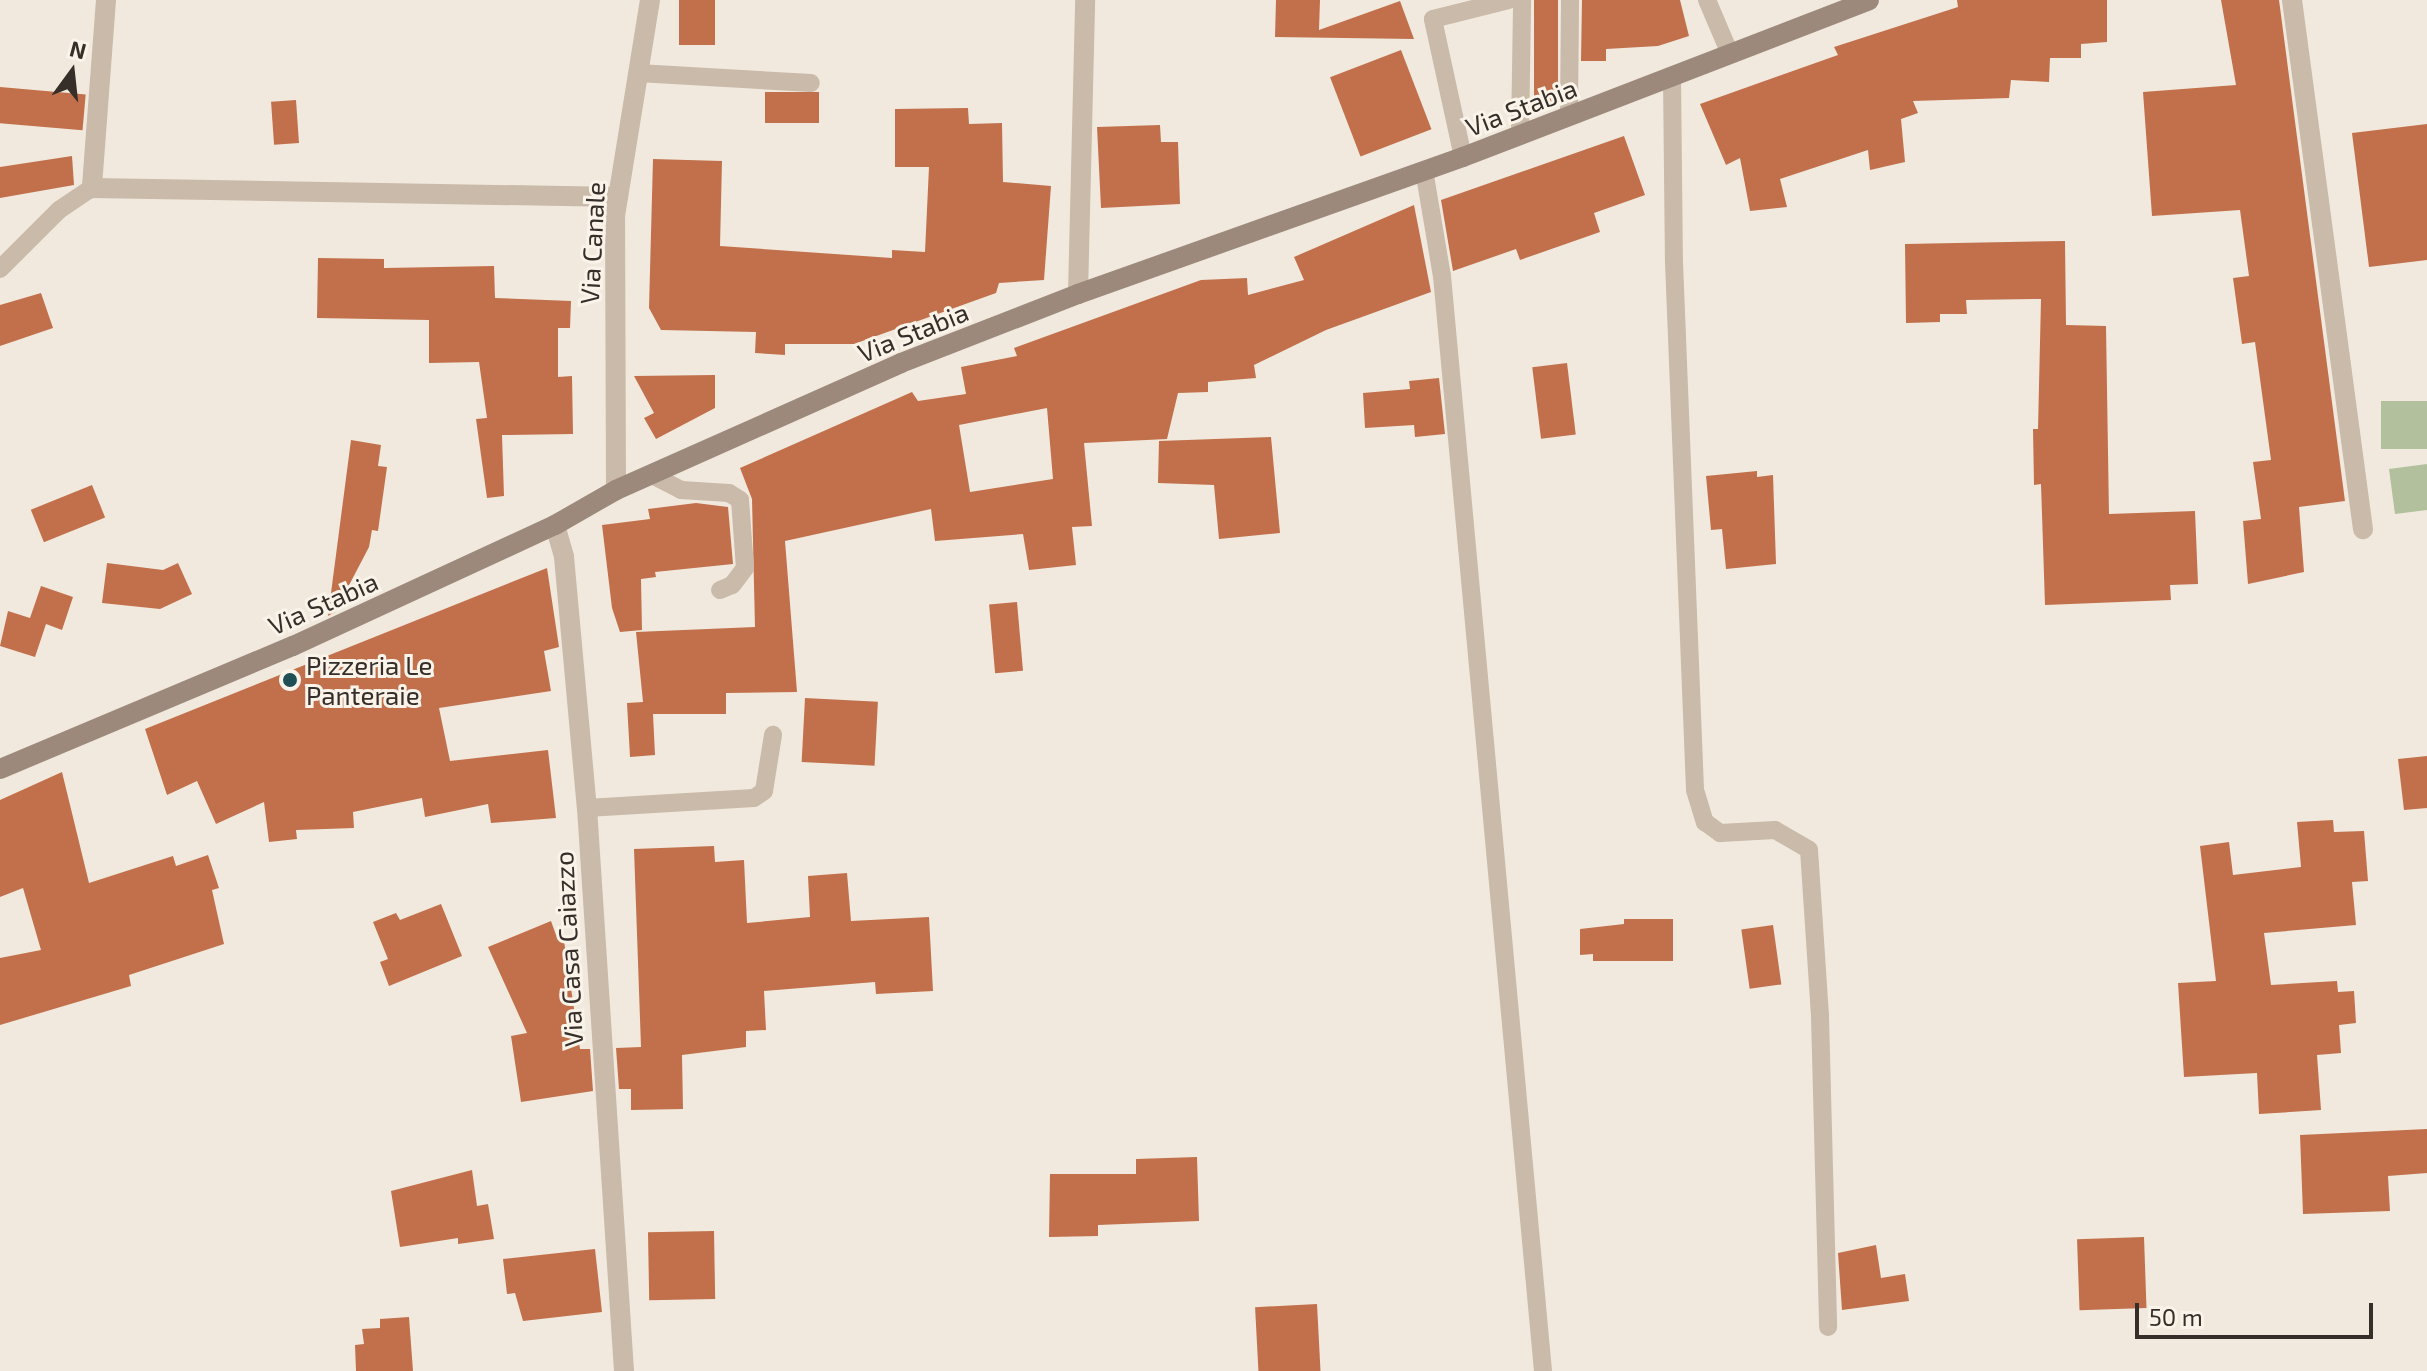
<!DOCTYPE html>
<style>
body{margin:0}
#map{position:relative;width:2427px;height:1371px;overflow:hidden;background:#f1e9dd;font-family:"Exo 2",sans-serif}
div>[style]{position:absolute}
.green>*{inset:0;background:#b2c09d;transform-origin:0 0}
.building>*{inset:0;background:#c1704b;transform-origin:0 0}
.lane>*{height:18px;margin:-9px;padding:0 9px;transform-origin:9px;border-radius:9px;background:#c9baa9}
.street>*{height:20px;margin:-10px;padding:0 10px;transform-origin:10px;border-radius:10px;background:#c9baa9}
.secondary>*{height:20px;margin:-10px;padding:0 10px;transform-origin:10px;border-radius:10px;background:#9c897b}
.dots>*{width:22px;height:22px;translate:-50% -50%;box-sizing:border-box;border:4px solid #f9f3e9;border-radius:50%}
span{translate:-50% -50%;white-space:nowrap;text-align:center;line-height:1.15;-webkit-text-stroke:6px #f9f3e9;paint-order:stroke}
.street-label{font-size:26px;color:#362e29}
.poi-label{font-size:26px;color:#362e29}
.left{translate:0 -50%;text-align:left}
.north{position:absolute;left:32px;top:32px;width:80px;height:80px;-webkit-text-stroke:6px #f9f3e9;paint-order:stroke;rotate:15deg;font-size:22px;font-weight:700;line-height:32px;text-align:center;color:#362e29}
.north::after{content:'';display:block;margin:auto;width:28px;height:36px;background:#362e29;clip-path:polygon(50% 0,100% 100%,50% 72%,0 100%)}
.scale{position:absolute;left:2135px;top:1303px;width:238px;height:36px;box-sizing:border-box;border:4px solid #362e29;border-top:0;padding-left:10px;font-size:24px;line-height:28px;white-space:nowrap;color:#362e29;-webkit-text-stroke:6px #f9f3e9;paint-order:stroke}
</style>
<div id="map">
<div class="green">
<div style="left:2427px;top:401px;width:48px;height:46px;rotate:90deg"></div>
<div style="clip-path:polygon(2427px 464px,2427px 510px,2395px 514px,2389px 469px)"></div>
</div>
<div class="building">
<div style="left:679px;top:0;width:36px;height:45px"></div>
<div style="clip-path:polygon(1276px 0,1320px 0,1319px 30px,1400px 1px,1414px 39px,1275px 37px)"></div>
<div style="left:1534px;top:0;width:24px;height:104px"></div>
<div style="clip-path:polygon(1582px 0,1680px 0,1689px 36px,1658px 46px,1606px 49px,1606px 61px,1581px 61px)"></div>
<div style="clip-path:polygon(1957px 0,2107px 0,2107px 42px,2081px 44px,2081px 58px,2050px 58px,2049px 82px,2011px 80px,2009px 98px,1913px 101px,1918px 113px,1901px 119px,1905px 162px,1870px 170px,1868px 150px,1780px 179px,1787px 207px,1750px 211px,1740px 158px,1726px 165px,1700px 104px,1838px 55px,1834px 47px,1958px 7px)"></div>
<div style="clip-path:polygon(2221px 0,2279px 0,2345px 501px,2299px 507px,2304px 572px,2248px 584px,2243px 521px,2261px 519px,2253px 462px,2271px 460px,2255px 342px,2242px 344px,2233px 278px,2249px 276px,2240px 210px,2152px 216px,2143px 92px,2236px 85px)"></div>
<div style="left:1401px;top:50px;width:85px;height:76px;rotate:69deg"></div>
<div style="left:0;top:87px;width:86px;height:36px;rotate:5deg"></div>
<div style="left:765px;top:92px;width:54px;height:31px"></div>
<div style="left:296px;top:100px;width:43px;height:25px;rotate:86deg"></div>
<div style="clip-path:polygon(968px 108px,969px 124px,1002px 123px,1003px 182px,1051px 186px,1044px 280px,999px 283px,996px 293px,854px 344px,785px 344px,785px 355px,755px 353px,756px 332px,661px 330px,649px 308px,653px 159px,722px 161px,720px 246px,892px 258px,892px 250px,925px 252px,929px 167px,895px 167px,895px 109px)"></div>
<div style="clip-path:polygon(2427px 124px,2427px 260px,2369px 267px,2352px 133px)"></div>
<div style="clip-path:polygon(1160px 125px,1161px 142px,1178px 142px,1180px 204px,1101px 208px,1097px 127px)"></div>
<div style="clip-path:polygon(1624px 136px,1645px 195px,1594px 213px,1600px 232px,1520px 260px,1516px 249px,1453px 271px,1441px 200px)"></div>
<div style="clip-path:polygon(72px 156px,74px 185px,0 198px,0 167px)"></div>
<div style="clip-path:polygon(evenodd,1414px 205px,1431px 292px,1326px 330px,1254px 365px,1256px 378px,1208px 382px,1208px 392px,1178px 393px,1167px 439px,1084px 443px,1092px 526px,1072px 527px,1076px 565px,1029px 570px,1023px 534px,935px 541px,931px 509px,785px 541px,797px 692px,726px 693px,726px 714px,653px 714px,655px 755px,630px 757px,627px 703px,643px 702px,636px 632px,755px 627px,752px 499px,740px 468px,912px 392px,918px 401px,966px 394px,961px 367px,1017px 356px,1014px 348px,1201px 280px,1247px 278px,1248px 295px,1304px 280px,1294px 257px,1414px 205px,1047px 408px,1053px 479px,970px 492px,959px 425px,1047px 408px)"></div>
<div style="clip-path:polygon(2065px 241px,2066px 325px,2106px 326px,2109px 514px,2195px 511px,2198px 584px,2170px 585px,2171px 600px,2045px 605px,2041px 484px,2034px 485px,2033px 429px,2038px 429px,2041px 299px,1966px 300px,1967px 314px,1940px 314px,1940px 322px,1906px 323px,1905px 244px)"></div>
<div style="clip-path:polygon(318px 258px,384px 259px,384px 268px,494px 266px,495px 298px,571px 301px,570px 328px,558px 328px,558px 377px,572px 376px,573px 434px,502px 435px,504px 496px,487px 498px,476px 419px,487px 418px,479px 362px,429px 363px,429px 320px,317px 318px)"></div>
<div style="clip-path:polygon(41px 293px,53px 328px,0 346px,0 305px)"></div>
<div style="left:1567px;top:363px;width:72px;height:35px;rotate:83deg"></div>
<div style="clip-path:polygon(715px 375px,715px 408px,656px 439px,644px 418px,654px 413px,634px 376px)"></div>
<div style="clip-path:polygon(1439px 378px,1445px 434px,1415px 437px,1414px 425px,1365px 428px,1363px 393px,1410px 389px,1409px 381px)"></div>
<div style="clip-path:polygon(1271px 437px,1280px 533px,1219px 539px,1214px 485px,1158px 483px,1159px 441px)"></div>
<div style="clip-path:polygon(351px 440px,381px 445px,378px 466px,387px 467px,378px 531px,372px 530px,369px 547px,335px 612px,328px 616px)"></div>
<div style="clip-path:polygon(1757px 471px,1757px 477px,1773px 475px,1776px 564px,1726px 569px,1722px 529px,1711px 530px,1706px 476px)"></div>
<div style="left:92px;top:485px;width:35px;height:66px;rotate:68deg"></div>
<div style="clip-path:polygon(696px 503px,728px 507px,733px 564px,655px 572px,656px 577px,641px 579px,642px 630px,620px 632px,612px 608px,602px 525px,650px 519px,648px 509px)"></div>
<div style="clip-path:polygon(107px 563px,163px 570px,178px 563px,192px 594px,160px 609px,102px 603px)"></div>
<div style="clip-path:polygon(547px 568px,559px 647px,544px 651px,551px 691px,439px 708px,450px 761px,548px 750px,556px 818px,491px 823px,488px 804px,425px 817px,422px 798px,353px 812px,354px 828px,296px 830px,297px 839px,269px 842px,264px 802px,216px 824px,197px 781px,167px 795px,145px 729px)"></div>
<div style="clip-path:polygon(41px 586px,73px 597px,62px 630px,46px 624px,35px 657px,0 646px,8px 611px,30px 618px)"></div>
<div style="left:1017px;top:602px;width:69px;height:28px;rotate:85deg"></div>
<div style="left:805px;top:698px;width:73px;height:64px;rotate:3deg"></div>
<div style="clip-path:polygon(2427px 756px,2427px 808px,2404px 810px,2398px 759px)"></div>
<div style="clip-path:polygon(62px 772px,89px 883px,173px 856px,176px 866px,208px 855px,219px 888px,212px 890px,224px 944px,129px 975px,131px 986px,0 1025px,0 958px,41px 950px,23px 888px,0 897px,0 800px)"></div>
<div style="clip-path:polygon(2333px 820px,2334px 832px,2364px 831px,2368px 881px,2352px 882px,2356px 925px,2264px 933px,2271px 985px,2337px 981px,2338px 992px,2354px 991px,2356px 1023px,2339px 1025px,2341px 1053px,2317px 1055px,2321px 1110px,2259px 1114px,2257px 1073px,2184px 1077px,2178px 983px,2216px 981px,2200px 846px,2229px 842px,2233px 875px,2301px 867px,2297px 822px)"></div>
<div style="clip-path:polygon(714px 846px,715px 862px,744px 860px,747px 923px,810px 917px,808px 876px,847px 873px,851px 921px,929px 917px,933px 991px,876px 994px,875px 982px,764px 991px,766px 1030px,746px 1031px,746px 1047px,682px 1055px,683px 1109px,631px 1110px,631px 1089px,619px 1089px,616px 1048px,641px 1047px,634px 849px)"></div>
<div style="clip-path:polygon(441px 904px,462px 956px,389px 986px,380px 962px,388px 959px,373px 922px,396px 913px,400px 920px)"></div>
<div style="clip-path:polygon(1624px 919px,1673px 919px,1673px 961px,1593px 961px,1593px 954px,1580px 955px,1580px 929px,1624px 924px)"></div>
<div style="clip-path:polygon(551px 921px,556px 935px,563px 934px,580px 1049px,590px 1049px,593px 1091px,521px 1102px,511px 1036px,527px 1033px,488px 947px)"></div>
<div style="left:1773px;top:925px;width:60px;height:32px;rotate:82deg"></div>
<div style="clip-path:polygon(2427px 1129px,2427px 1173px,2388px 1176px,2390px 1211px,2303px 1214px,2300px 1135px)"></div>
<div style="clip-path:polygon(1197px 1157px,1199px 1221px,1098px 1225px,1098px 1236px,1049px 1237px,1050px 1174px,1136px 1174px,1136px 1159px)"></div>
<div style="clip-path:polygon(472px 1170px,477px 1206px,488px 1204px,494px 1239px,458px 1244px,458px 1238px,400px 1247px,391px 1191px)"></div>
<div style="left:714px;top:1231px;width:68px;height:66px;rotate:89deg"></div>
<div style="left:2144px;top:1237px;width:71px;height:67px;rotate:88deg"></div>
<div style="clip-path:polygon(1876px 1245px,1881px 1278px,1905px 1274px,1909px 1301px,1842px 1310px,1838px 1253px)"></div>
<div style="clip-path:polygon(595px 1249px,602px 1312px,523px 1321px,515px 1293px,507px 1294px,503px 1259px)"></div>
<div style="left:1317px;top:1304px;width:67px;height:62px;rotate:87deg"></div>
<div style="clip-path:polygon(409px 1317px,413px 1371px,356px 1371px,355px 1345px,364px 1344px,362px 1329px,380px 1328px,380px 1319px)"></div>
</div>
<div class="lane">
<div style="left:1707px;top:0;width:59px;rotate:66.9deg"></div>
<div style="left:638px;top:73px;width:173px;rotate:3.3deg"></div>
<div style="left:1672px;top:76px;width:186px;rotate:89.4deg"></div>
<div style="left:1674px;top:262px;width:528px;rotate:87.72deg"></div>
<div style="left:1695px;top:790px;width:34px;rotate:73deg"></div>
<div style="left:1705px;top:822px;width:19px;rotate:36deg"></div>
<div style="left:1720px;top:833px;width:55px;rotate:-3.1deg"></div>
<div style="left:1775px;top:830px;width:39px;rotate:30deg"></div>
<div style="left:1809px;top:850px;width:166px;rotate:86.2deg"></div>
<div style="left:1820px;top:1016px;width:311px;rotate:88.5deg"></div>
<div style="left:1569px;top:116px;width:116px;rotate:-89.5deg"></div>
<div style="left:1520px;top:134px;width:134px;rotate:-89.1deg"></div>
<div style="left:1463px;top:157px;width:141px;rotate:-102.3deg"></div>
<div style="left:1433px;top:19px;width:78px;rotate:-14deg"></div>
<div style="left:1424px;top:170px;width:108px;rotate:80.4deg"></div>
<div style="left:1442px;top:276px;width:1100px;rotate:84.73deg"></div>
<div style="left:0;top:269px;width:83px;rotate:-45deg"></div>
<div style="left:59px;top:210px;width:40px;rotate:-34deg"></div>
<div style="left:652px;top:475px;width:33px;rotate:27deg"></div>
<div style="left:681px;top:490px;width:48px;rotate:3.6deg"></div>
<div style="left:729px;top:493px;width:13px;rotate:32deg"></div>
<div style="left:740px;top:500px;width:68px;rotate:85.8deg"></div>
<div style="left:745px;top:568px;width:21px;rotate:127deg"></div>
<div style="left:732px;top:585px;width:13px;rotate:157deg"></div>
<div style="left:587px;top:808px;width:167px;rotate:-3.4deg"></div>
<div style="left:754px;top:798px;width:12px;rotate:-35deg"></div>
<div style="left:764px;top:791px;width:57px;rotate:-80.9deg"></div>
</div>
<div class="street">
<div style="left:106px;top:0;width:189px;rotate:94.3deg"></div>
<div style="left:92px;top:188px;width:526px;rotate:0.98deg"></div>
<div style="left:2292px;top:0;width:534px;rotate:82.36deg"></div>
<div style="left:1078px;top:294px;width:294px;rotate:-88.6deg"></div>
<div style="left:616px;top:490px;width:274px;rotate:-90.2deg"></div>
<div style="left:615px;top:216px;width:219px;rotate:-80.8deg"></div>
<div style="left:555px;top:525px;width:33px;rotate:74deg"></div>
<div style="left:564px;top:557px;width:252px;rotate:84.8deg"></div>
<div style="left:587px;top:808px;width:564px;rotate:86.24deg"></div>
</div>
<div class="secondary">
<div style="left:0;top:769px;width:318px;rotate:-22.8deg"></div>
<div style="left:293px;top:646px;width:289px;rotate:-24.8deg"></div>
<div style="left:555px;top:525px;width:70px;rotate:-29.8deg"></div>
<div style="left:616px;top:490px;width:312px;rotate:-24deg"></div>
<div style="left:901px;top:363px;width:190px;rotate:-21.3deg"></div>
<div style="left:1078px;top:294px;width:409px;rotate:-19.6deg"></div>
<div style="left:1463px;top:157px;width:435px;rotate:-21.1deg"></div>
</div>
<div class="dots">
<div style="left:290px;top:680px;background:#204f56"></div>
</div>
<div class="street-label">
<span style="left:1521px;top:107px;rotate:-21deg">Via Stabia</span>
<span style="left:592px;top:243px;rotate:-87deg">Via Canale</span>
<span style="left:913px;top:332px;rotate:-22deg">Via Stabia</span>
<span style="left:323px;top:603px;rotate:-24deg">Via Stabia</span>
<span style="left:568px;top:949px;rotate:-93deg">Via Casa Caiazzo</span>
</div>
<div class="poi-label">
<span class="left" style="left:306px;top:680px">Pizzeria Le<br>Panteraie</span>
</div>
<div class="north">N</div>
<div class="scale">50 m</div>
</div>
